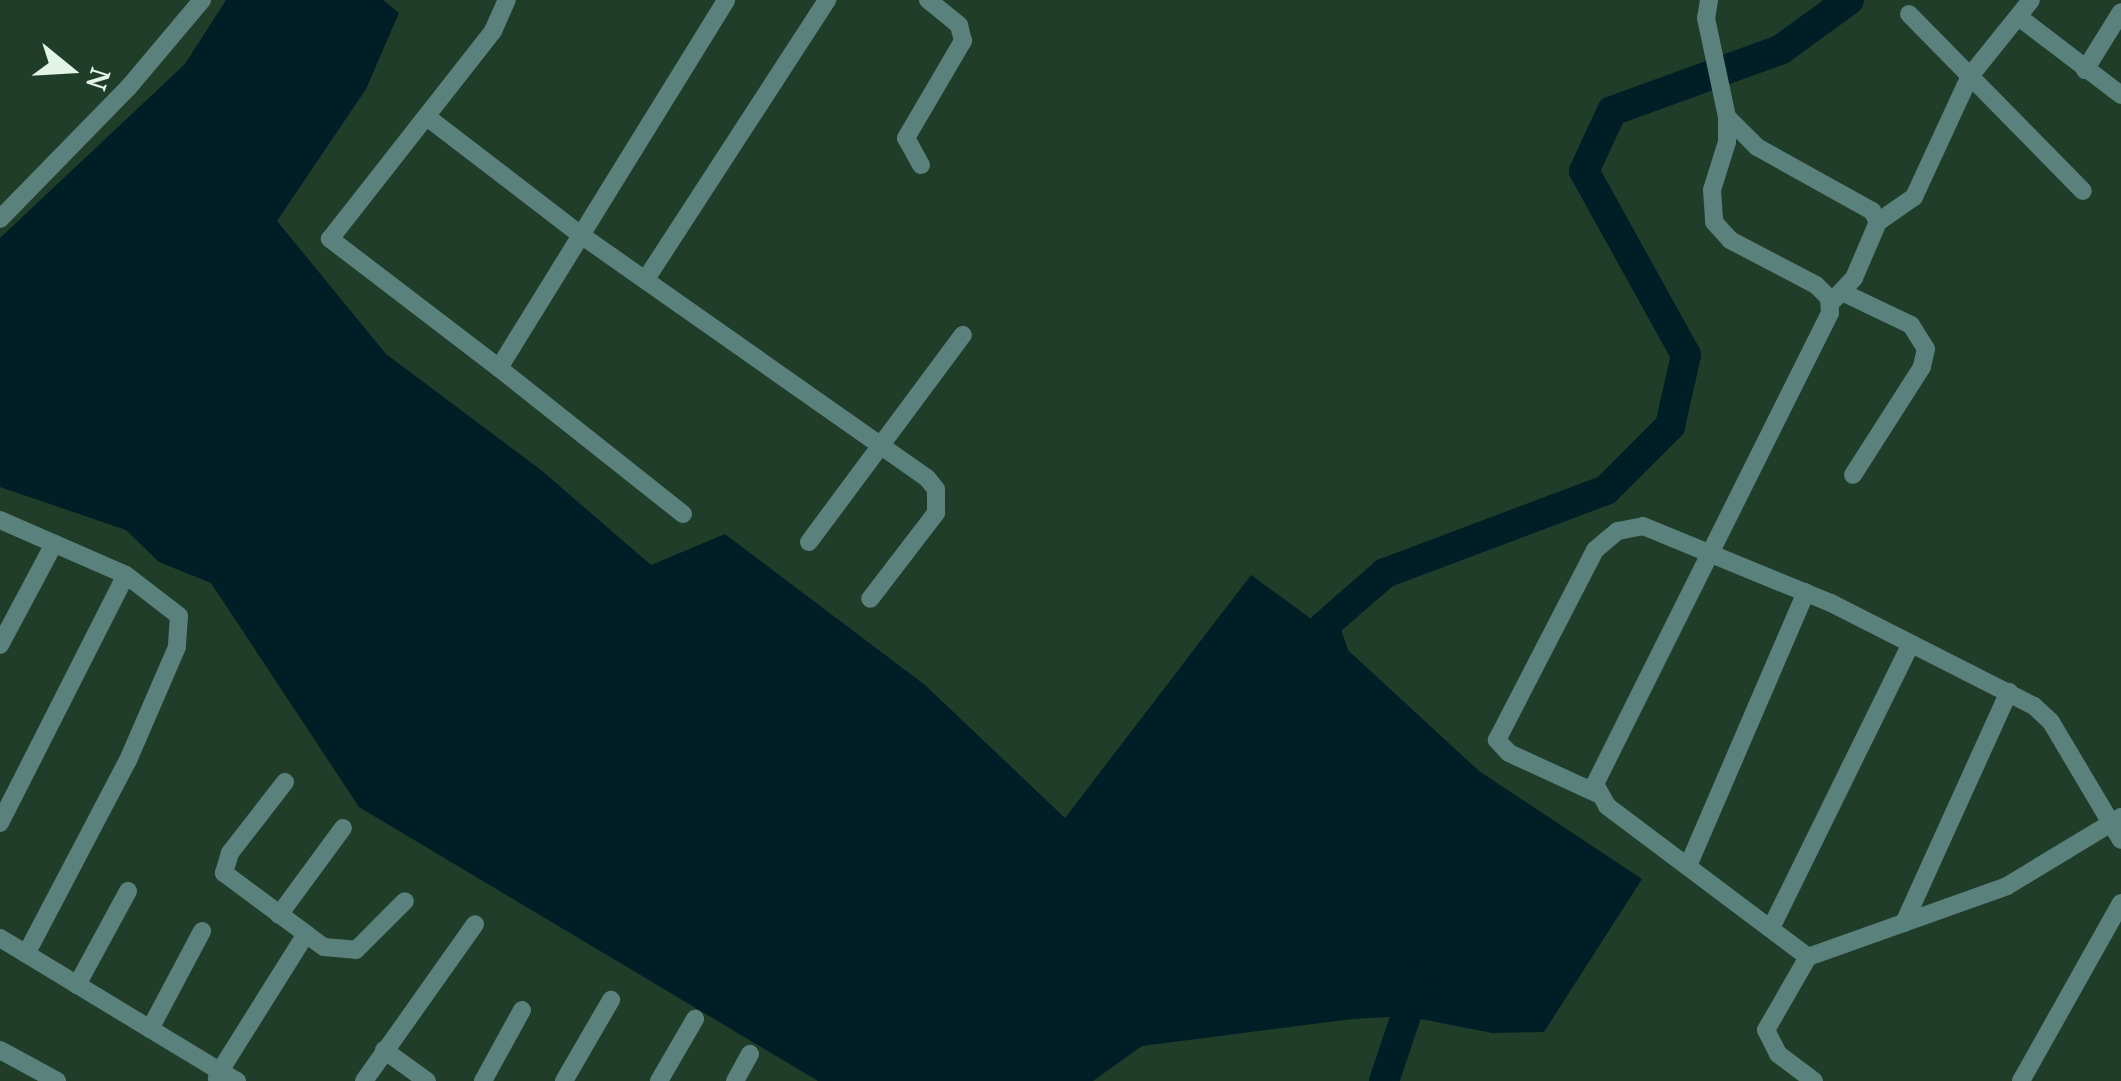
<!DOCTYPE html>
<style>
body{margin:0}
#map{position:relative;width:2121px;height:1081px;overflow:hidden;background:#203d2a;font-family:"PT Serif",serif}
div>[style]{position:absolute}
.water>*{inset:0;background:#001e25}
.river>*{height:30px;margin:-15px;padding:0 15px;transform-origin:15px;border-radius:15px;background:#001e25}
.street>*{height:18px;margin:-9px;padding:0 9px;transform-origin:9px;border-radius:9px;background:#5a817b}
span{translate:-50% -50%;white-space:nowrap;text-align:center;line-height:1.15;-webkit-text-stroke:10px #203d2a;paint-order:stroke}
.north{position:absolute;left:20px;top:20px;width:100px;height:100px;-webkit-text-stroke:8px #203d2a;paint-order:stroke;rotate:108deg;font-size:28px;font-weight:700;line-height:40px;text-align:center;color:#e2f3e7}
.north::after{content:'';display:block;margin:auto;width:35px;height:45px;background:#e2f3e7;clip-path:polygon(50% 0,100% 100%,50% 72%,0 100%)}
</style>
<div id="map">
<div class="water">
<div style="clip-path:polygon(226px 0,383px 0,399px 13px,366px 89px,277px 221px,386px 354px,541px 470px,651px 565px,725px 534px,925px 685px,1065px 818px,1251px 575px,1325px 629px,1479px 771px,1642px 879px,1544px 1032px,1492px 1033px,1406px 1016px,1353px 1019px,1142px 1046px,1093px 1081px,818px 1081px,359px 807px,211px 583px,159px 562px,126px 530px,0 487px,0 238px,185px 64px)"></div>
</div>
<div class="river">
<div style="left:1337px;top:664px;width:40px;rotate:-108.9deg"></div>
<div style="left:1324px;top:626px;width:81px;rotate:-41deg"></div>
<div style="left:1385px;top:573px;width:236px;rotate:-20.6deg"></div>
<div style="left:1606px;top:490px;width:91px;rotate:-45deg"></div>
<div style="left:1670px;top:426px;width:73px;rotate:-77.3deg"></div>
<div style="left:1686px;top:355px;width:210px;rotate:-119deg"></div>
<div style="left:1584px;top:171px;width:66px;rotate:-65deg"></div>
<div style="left:1612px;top:111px;width:179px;rotate:-20deg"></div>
<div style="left:1780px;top:50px;width:85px;rotate:-35.9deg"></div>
<div style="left:1384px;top:1081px;width:88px;rotate:-71.4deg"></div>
<div style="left:1412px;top:998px;width:22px;rotate:-98deg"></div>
</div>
<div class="street">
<div style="left:1709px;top:0;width:18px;rotate:99deg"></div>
<div style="left:1706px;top:18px;width:101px;rotate:78deg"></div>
<div style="left:1727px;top:117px;width:25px;rotate:90deg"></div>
<div style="left:1727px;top:142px;width:50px;rotate:107.4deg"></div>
<div style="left:1712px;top:190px;width:32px;rotate:86deg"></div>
<div style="left:1714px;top:222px;width:24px;rotate:48deg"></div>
<div style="left:1730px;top:240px;width:97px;rotate:27.6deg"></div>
<div style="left:1816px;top:285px;width:18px;rotate:45deg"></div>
<div style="left:1829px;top:298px;width:15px;rotate:86deg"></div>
<div style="left:1830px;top:313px;width:526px;rotate:116.52deg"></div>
<div style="left:1595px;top:784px;width:25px;rotate:61deg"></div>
<div style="left:1607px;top:806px;width:251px;rotate:36.9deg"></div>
<div style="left:1808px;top:957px;width:84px;rotate:119.9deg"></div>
<div style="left:1766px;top:1030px;width:27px;rotate:63deg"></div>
<div style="left:1778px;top:1054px;width:45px;rotate:36.9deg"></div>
<div style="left:1909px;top:14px;width:248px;rotate:45.5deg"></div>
<div style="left:2020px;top:18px;width:127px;rotate:37.3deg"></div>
<div style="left:2085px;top:70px;width:68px;rotate:-58.2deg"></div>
<div style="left:427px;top:117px;width:194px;rotate:37.5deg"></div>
<div style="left:581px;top:235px;width:423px;rotate:35.1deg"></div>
<div style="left:927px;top:478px;width:14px;rotate:51deg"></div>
<div style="left:936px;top:489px;width:24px;rotate:90deg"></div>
<div style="left:936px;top:513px;width:108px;rotate:127.5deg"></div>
<div style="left:1727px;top:117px;width:42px;rotate:45deg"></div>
<div style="left:1757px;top:147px;width:132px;rotate:29.1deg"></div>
<div style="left:1872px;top:211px;width:13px;rotate:61deg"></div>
<div style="left:1878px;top:222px;width:61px;rotate:113.2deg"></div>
<div style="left:1854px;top:278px;width:34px;rotate:133deg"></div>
<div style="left:921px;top:165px;width:31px;rotate:-119deg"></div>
<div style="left:906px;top:138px;width:113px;rotate:-59.6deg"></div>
<div style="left:963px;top:41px;width:16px;rotate:-104deg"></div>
<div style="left:959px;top:25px;width:40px;rotate:-141deg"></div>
<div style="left:0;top:219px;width:183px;rotate:-45.7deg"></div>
<div style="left:128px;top:88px;width:115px;rotate:-49.9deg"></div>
<div style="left:1878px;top:222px;width:44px;rotate:-34.8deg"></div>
<div style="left:1914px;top:197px;width:133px;rotate:-65.2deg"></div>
<div style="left:1970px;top:76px;width:97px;rotate:-51.2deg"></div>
<div style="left:646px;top:279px;width:333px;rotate:-57deg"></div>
<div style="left:1844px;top:293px;width:74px;rotate:25.5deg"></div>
<div style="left:1911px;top:325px;width:28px;rotate:58deg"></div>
<div style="left:1926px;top:349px;width:18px;rotate:103deg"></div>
<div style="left:1922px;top:367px;width:128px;rotate:122.6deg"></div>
<div style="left:499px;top:368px;width:213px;rotate:-142.6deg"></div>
<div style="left:330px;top:239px;width:264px;rotate:-51.9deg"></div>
<div style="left:493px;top:31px;width:34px;rotate:-66deg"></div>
<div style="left:683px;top:514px;width:235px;rotate:-141.6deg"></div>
<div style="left:499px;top:368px;width:432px;rotate:-58.3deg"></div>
<div style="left:0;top:520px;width:137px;rotate:23.6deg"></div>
<div style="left:126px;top:575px;width:67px;rotate:37.7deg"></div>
<div style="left:179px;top:616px;width:31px;rotate:94deg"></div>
<div style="left:177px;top:647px;width:123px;rotate:113.4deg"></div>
<div style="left:128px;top:760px;width:219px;rotate:117.7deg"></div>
<div style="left:809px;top:542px;width:258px;rotate:-53.4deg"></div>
<div style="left:0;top:645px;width:115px;rotate:-61.9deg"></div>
<div style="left:285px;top:782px;width:90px;rotate:127.8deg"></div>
<div style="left:230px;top:853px;width:21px;rotate:107deg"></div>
<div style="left:224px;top:873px;width:102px;rotate:36.6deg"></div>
<div style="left:1596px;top:793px;width:96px;rotate:-155.3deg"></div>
<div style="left:1509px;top:753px;width:18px;rotate:-133deg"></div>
<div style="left:1497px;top:740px;width:214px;rotate:-62.7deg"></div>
<div style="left:1595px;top:550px;width:30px;rotate:-40deg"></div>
<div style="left:1618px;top:531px;width:25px;rotate:-11deg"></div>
<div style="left:1643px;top:526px;width:203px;rotate:22.3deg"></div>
<div style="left:1831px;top:603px;width:228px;rotate:26.9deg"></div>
<div style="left:2034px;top:706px;width:23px;rotate:43deg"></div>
<div style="left:2051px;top:722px;width:137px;rotate:59.3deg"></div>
<div style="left:0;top:823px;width:278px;rotate:-63.1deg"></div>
<div style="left:1688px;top:866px;width:298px;rotate:-66.7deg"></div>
<div style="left:279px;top:915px;width:108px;rotate:-53.7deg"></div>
<div style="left:1904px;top:923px;width:254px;rotate:-65.6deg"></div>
<div style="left:1772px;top:926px;width:314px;rotate:-63.8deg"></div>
<div style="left:0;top:938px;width:257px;rotate:31.2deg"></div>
<div style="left:220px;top:1071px;width:8px;rotate:113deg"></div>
<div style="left:1808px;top:957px;width:211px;rotate:-19.6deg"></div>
<div style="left:2007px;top:886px;width:133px;rotate:-31.2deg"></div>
<div style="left:77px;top:985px;width:107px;rotate:-61.5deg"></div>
<div style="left:150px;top:1029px;width:111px;rotate:-62deg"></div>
<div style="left:0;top:1050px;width:65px;rotate:28.5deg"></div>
<div style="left:384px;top:1050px;width:53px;rotate:35.8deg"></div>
<div style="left:237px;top:1081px;width:20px;rotate:-150deg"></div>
<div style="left:220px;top:1071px;width:162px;rotate:-57.9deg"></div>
<div style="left:306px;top:934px;width:22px;rotate:36deg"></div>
<div style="left:324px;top:947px;width:32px;rotate:5deg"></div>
<div style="left:356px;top:950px;width:69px;rotate:-45deg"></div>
<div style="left:364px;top:1081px;width:192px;rotate:-54.7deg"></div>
<div style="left:483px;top:1081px;width:81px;rotate:-61.2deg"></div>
<div style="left:564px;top:1081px;width:94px;rotate:-59.9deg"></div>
<div style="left:659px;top:1081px;width:72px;rotate:-59.9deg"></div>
<div style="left:735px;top:1081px;width:31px;rotate:-61deg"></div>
<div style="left:2021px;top:1081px;width:204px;rotate:-60.7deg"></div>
</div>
<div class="north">N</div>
</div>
